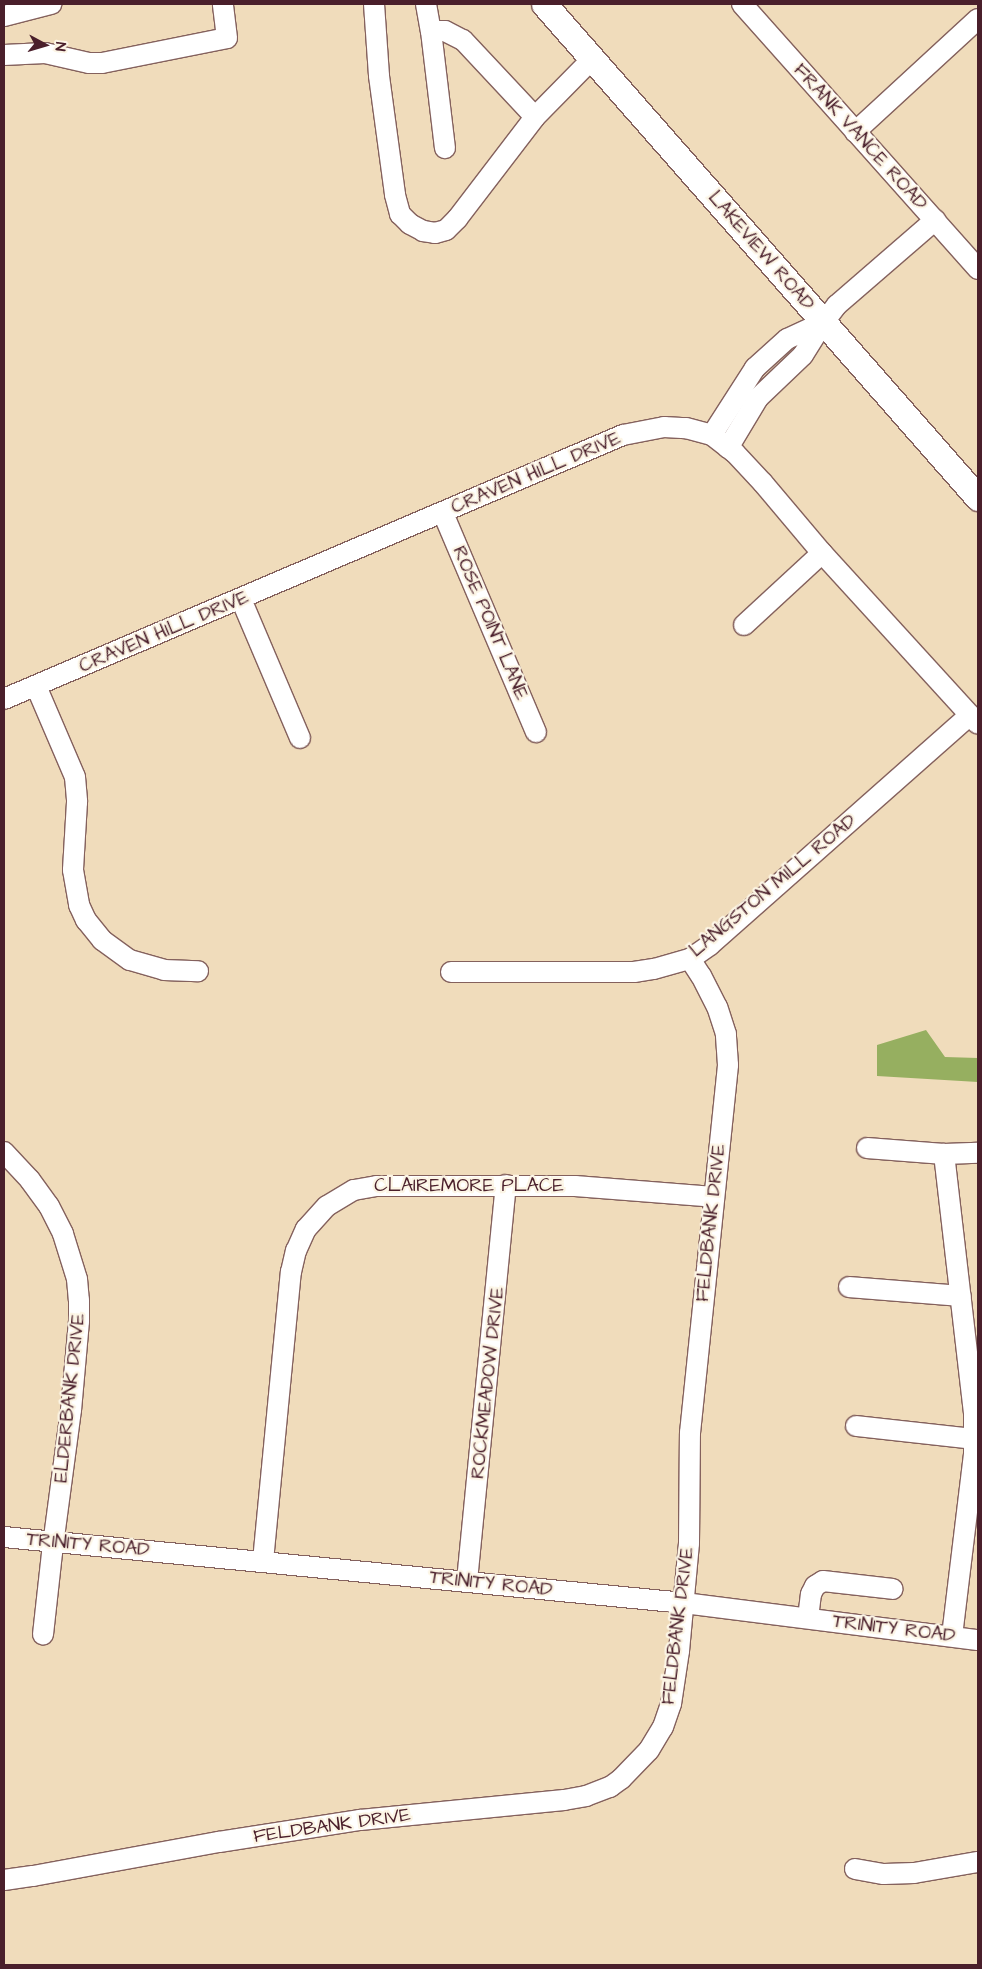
<!DOCTYPE html>
<style>
body{margin:0}
#map{position:relative;width:982px;height:1969px;overflow:hidden;background:#f0dcbb;font-family:"Architects Daughter",sans-serif}
div>[style]{position:absolute}
.forest>*{inset:0;background:#96af60}
.roads{filter:drop-shadow(1px 0 #84615d) drop-shadow(-1px 0 #84615d) drop-shadow(0 1px #84615d) drop-shadow(0 -1px #84615d)}
.minor>*{height:20px;margin:-10px;padding:0 10px;transform-origin:10px;border-radius:10px;background:#fff}
.major>*{height:25px;margin:-12.5px;padding:0 12.5px;transform-origin:12.5px;border-radius:12.5px;background:#fff}
span{translate:-50% -50%;white-space:nowrap;text-align:center;line-height:1.15;-webkit-text-stroke:4.5px #fcf5e5;paint-order:stroke}
.street-label{font-size:19px;color:#4a1f2b}
.frame{position:absolute;inset:0;border:5px solid #4a1f2b;pointer-events:none}
.north{position:absolute;left:20px;top:20px;width:50px;height:50px;-webkit-text-stroke:4px #fcf5e5;paint-order:stroke;rotate:96deg;font-size:14px;font-weight:700;line-height:20px;text-align:center;color:#4a1f2b}
.north::after{content:'';display:block;margin:auto;width:18px;height:22px;background:#4a1f2b;clip-path:polygon(50% 0,100% 100%,50% 72%,0 100%)}
</style>
<div id="map">
<div class="forest">
<div style="clip-path:polygon(926px 1030px,945px 1057px,978px 1058px,978px 1082px,877px 1076px,877px 1045px)"></div>
</div>
<div class="roads">
<div class="minor">
<div style="left:374px;top:4px;width:72px;rotate:86deg"></div>
<div style="left:379px;top:76px;width:120px;rotate:82.3deg"></div>
<div style="left:395px;top:195px;width:20px;rotate:75deg"></div>
<div style="left:400px;top:214px;width:14px;rotate:45deg"></div>
<div style="left:410px;top:224px;width:15px;rotate:28deg"></div>
<div style="left:423px;top:231px;width:12px;rotate:9deg"></div>
<div style="left:435px;top:233px;width:11px;rotate:-15deg"></div>
<div style="left:446px;top:230px;width:16px;rotate:-45deg"></div>
<div style="left:457px;top:219px;width:128px;rotate:-52.6deg"></div>
<div style="left:535px;top:117px;width:81px;rotate:-45.5deg"></div>
<div style="left:426px;top:4px;width:27px;rotate:80deg"></div>
<div style="left:431px;top:31px;width:118px;rotate:83.2deg"></div>
<div style="left:742px;top:4px;width:355px;rotate:48.3deg"></div>
<div style="left:4px;top:16px;width:49px;rotate:-14.3deg"></div>
<div style="left:431px;top:31px;width:14px"></div>
<div style="left:445px;top:31px;width:20px;rotate:27deg"></div>
<div style="left:463px;top:40px;width:105px;rotate:46.9deg"></div>
<div style="left:4px;top:55px;width:41px;rotate:-2.8deg"></div>
<div style="left:45px;top:53px;width:45px;rotate:12.8deg"></div>
<div style="left:89px;top:63px;width:13px"></div>
<div style="left:102px;top:63px;width:127px;rotate:-11.3deg"></div>
<div style="left:227px;top:38px;width:34px;rotate:-97deg"></div>
<div style="left:855px;top:132px;width:167px;rotate:-42.6deg"></div>
<div style="left:712px;top:435px;width:80px;rotate:-57.3deg"></div>
<div style="left:755px;top:368px;width:43px;rotate:-42.2deg"></div>
<div style="left:787px;top:339px;width:41px;rotate:-24.7deg"></div>
<div style="left:728px;top:448px;width:58px;rotate:-59deg"></div>
<div style="left:758px;top:398px;width:62px;rotate:-43.7deg"></div>
<div style="left:803px;top:355px;width:39px;rotate:-58deg"></div>
<div style="left:824px;top:322px;width:21px;rotate:-53deg"></div>
<div style="left:837px;top:305px;width:130px;rotate:-40.9deg"></div>
<div style="left:443px;top:513px;width:238px;rotate:67deg"></div>
<div style="left:241px;top:599px;width:151px;rotate:67deg"></div>
<div style="left:744px;top:625px;width:106px;rotate:-42.7deg"></div>
<div style="left:36px;top:686px;width:99px;rotate:66.8deg"></div>
<div style="left:75px;top:777px;width:25px;rotate:85deg"></div>
<div style="left:77px;top:802px;width:68px;rotate:93.4deg"></div>
<div style="left:73px;top:870px;width:36px;rotate:80deg"></div>
<div style="left:79px;top:905px;width:17px;rotate:65deg"></div>
<div style="left:86px;top:920px;width:26px;rotate:51deg"></div>
<div style="left:102px;top:940px;width:34px;rotate:36deg"></div>
<div style="left:130px;top:960px;width:35px;rotate:16deg"></div>
<div style="left:164px;top:970px;width:34px;rotate:2deg"></div>
<div style="left:4px;top:699px;width:673px;rotate:-23.1deg"></div>
<div style="left:623px;top:435px;width:42px;rotate:-11deg"></div>
<div style="left:664px;top:427px;width:22px;rotate:3deg"></div>
<div style="left:686px;top:428px;width:27px;rotate:15deg"></div>
<div style="left:712px;top:435px;width:29px;rotate:38deg"></div>
<div style="left:735px;top:453px;width:41px;rotate:47deg"></div>
<div style="left:763px;top:483px;width:92px;rotate:49.9deg"></div>
<div style="left:822px;top:553px;width:231px;rotate:47.6deg"></div>
<div style="left:451px;top:972px;width:183px"></div>
<div style="left:634px;top:972px;width:20px;rotate:-9deg"></div>
<div style="left:654px;top:969px;width:37px;rotate:-16deg"></div>
<div style="left:690px;top:959px;width:24px;rotate:-35deg"></div>
<div style="left:710px;top:945px;width:347px;rotate:-41.5deg"></div>
<div style="left:867px;top:1148px;width:77px;rotate:4.5deg"></div>
<div style="left:4px;top:1152px;width:38px;rotate:47deg"></div>
<div style="left:30px;top:1180px;width:32px;rotate:54deg"></div>
<div style="left:49px;top:1206px;width:31px;rotate:63deg"></div>
<div style="left:63px;top:1234px;width:47px;rotate:72.7deg"></div>
<div style="left:77px;top:1279px;width:21px;rotate:85deg"></div>
<div style="left:79px;top:1300px;width:21px;rotate:90deg"></div>
<div style="left:79px;top:1321px;width:89px;rotate:95.1deg"></div>
<div style="left:71px;top:1410px;width:144px;rotate:97.6deg"></div>
<div style="left:52px;top:1553px;width:82px;rotate:96.3deg"></div>
<div style="left:849px;top:1287px;width:112px;rotate:4.6deg"></div>
<div style="left:856px;top:1426px;width:119px;rotate:6.3deg"></div>
<div style="left:4px;top:1537px;width:683px;rotate:5.54deg"></div>
<div style="left:684px;top:1603px;width:296px;rotate:7.2deg"></div>
<div style="left:263px;top:1561px;width:290px;rotate:-84.5deg"></div>
<div style="left:291px;top:1272px;width:22px;rotate:-77deg"></div>
<div style="left:296px;top:1251px;width:24px;rotate:-66deg"></div>
<div style="left:306px;top:1229px;width:31px;rotate:-48deg"></div>
<div style="left:327px;top:1206px;width:31px;rotate:-31deg"></div>
<div style="left:354px;top:1190px;width:23px;rotate:-10deg"></div>
<div style="left:377px;top:1186px;width:198px"></div>
<div style="left:575px;top:1186px;width:139px;rotate:4.5deg"></div>
<div style="left:467px;top:1581px;width:398px;rotate:-84.4deg"></div>
<div style="left:808px;top:1618px;width:24px;rotate:-83deg"></div>
<div style="left:811px;top:1594px;width:9px;rotate:-63deg"></div>
<div style="left:815px;top:1586px;width:9px;rotate:-32deg"></div>
<div style="left:823px;top:1581px;width:70px;rotate:6.5deg"></div>
<div style="left:952px;top:1636px;width:183px;rotate:-83.1deg"></div>
<div style="left:974px;top:1454px;width:41px;rotate:-90deg"></div>
<div style="left:974px;top:1413px;width:261px;rotate:-96.6deg"></div>
<div style="left:944px;top:1154px;width:34px;rotate:-2deg"></div>
<div style="left:855px;top:1869px;width:29px;rotate:10deg"></div>
<div style="left:884px;top:1874px;width:30px;rotate:-2deg"></div>
<div style="left:914px;top:1873px;width:65px;rotate:-9.8deg"></div>
<div style="left:4px;top:1880px;width:29px;rotate:-8deg"></div>
<div style="left:33px;top:1876px;width:189px;rotate:-10.4deg"></div>
<div style="left:219px;top:1842px;width:143px;rotate:-8.9deg"></div>
<div style="left:360px;top:1820px;width:205px;rotate:-5.6deg"></div>
<div style="left:564px;top:1800px;width:22px;rotate:-10deg"></div>
<div style="left:586px;top:1796px;width:26px;rotate:-21deg"></div>
<div style="left:610px;top:1787px;width:14px;rotate:-36deg"></div>
<div style="left:621px;top:1779px;width:40px;rotate:-46deg"></div>
<div style="left:649px;top:1750px;width:27px;rotate:-59deg"></div>
<div style="left:663px;top:1727px;width:24px;rotate:-71deg"></div>
<div style="left:671px;top:1704px;width:54px;rotate:-81.4deg"></div>
<div style="left:679px;top:1651px;width:108px;rotate:-84.7deg"></div>
<div style="left:689px;top:1543px;width:110px;rotate:-89.5deg"></div>
<div style="left:690px;top:1433px;width:370px;rotate:-84.1deg"></div>
<div style="left:728px;top:1065px;width:31px;rotate:-94deg"></div>
<div style="left:726px;top:1034px;width:28px;rotate:-108deg"></div>
<div style="left:717px;top:1007px;width:35px;rotate:-117deg"></div>
<div style="left:701px;top:976px;width:20px;rotate:-123deg"></div>
</div>
<div class="major">
<div style="left:544px;top:4px;width:658px;rotate:48.7deg"></div>
</div>
</div>
<div class="street-label">
<span style="left:860px;top:137px;rotate:48deg">FRANK VANCE ROAD</span>
<span style="left:761px;top:251px;rotate:49deg">LAKEVIEW ROAD</span>
<span style="left:536px;top:473px;rotate:-23deg">CRAVEN HILL DRIVE</span>
<span style="left:490px;top:623px;rotate:67deg">ROSE POINT LANE</span>
<span style="left:164px;top:632px;rotate:-23deg">CRAVEN HILL DRIVE</span>
<span style="left:773px;top:886px;rotate:-40deg">LANGSTON MILL ROAD</span>
<span style="left:469px;top:1186px">CLAIREMORE PLACE</span>
<span style="left:711px;top:1223px;rotate:-84deg">FELDBANK DRIVE</span>
<span style="left:488px;top:1383px;rotate:-84deg">ROCKMEADOW DRIVE</span>
<span style="left:70px;top:1398px;rotate:-84deg">ELDERBANK DRIVE</span>
<span style="left:88px;top:1545px;rotate:5deg">TRINITY ROAD</span>
<span style="left:491px;top:1584px;rotate:6deg">TRINITY ROAD</span>
<span style="left:678px;top:1626px;rotate:-83deg">FELDBANK DRIVE</span>
<span style="left:894px;top:1629px;rotate:7deg">TRINITY ROAD</span>
<span style="left:332px;top:1826px;rotate:-8deg">FELDBANK DRIVE</span>
</div>
<div class="frame"></div>
<div class="north">N</div>
</div>
